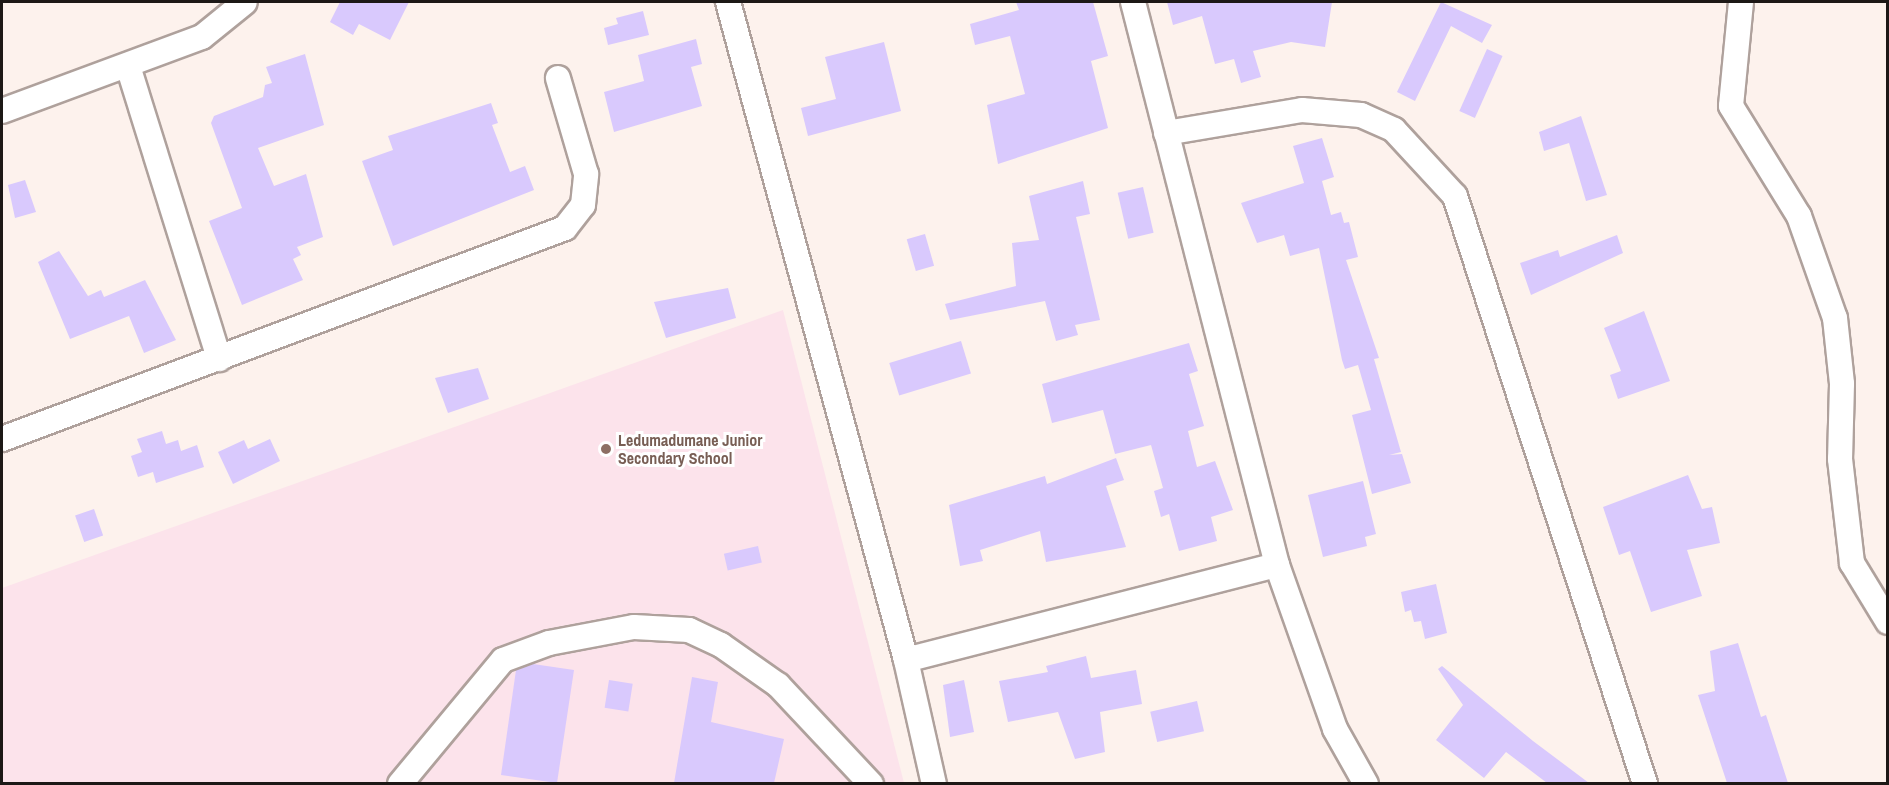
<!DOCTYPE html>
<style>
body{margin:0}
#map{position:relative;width:1889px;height:785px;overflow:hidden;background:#fdf2ed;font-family:"Archivo Narrow",sans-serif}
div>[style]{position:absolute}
.education>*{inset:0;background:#fce3eb}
.building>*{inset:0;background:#d9c9fd;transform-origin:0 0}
.roads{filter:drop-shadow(2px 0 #afa19c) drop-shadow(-2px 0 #afa19c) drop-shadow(0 2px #afa19c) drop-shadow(0 -2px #afa19c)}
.minor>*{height:24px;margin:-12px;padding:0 12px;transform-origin:12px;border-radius:12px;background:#fff}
.dots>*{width:16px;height:16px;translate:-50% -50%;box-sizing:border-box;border:3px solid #fff;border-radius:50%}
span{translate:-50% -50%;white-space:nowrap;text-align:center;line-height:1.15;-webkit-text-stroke:6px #fff;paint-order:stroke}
.education-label{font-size:16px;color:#785e54;font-weight:700}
.left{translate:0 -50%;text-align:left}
.frame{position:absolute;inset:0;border:3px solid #1d1816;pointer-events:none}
</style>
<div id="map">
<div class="education">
<div style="clip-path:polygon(783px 310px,904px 783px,2px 783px,2px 588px)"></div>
</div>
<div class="building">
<div style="clip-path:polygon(340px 2px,409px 2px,390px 40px,359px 24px,353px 35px,330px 22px)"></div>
<div style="clip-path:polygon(1016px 2px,1093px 2px,1108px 56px,1091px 61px,1108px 128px,998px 164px,987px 105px,1025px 94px,1010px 36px,975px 45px,970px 24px,1019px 10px)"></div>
<div style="clip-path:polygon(1167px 2px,1332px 2px,1325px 47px,1291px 42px,1253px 51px,1261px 77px,1241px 83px,1234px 59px,1215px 64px,1202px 16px,1173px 25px)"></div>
<div style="clip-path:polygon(1441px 2px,1492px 25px,1482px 43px,1451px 26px,1415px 101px,1397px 92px)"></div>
<div style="clip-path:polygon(643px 11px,649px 35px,608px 45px,604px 28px,618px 24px,616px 18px)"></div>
<div style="clip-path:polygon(696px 39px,702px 64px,691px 67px,702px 106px,614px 132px,604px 92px,644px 81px,638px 55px)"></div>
<div style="clip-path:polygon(884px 42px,901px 111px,808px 136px,801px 108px,836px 99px,825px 57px)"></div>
<div style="left:1487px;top:49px;width:17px;height:68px;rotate:24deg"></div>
<div style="clip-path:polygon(305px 54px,324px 125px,258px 148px,274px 186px,306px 174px,323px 237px,297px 247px,301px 255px,293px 259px,303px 280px,242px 305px,209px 221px,242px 208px,211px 123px,214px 116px,263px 97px,265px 85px,272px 83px,266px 67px)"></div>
<div style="clip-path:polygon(491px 103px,498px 123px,492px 125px,510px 172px,525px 166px,534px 190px,393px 246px,362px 161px,393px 150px,388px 136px)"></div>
<div style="clip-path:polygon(1581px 116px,1607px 195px,1586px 201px,1569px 143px,1544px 151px,1539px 132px)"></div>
<div style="clip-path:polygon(1322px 138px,1334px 177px,1322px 181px,1331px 215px,1341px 212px,1344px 223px,1349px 222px,1358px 257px,1346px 260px,1379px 358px,1374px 359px,1401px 452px,1389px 455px,1402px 454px,1411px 483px,1372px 494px,1352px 415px,1371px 410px,1358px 365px,1345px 369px,1342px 360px,1319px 248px,1290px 256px,1284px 235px,1257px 243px,1241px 203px,1304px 183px,1293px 146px)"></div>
<div style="clip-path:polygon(25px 180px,36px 212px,15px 218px,8px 185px)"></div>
<div style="clip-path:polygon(1083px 181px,1090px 214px,1076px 217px,1100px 320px,1075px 325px,1078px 335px,1056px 341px,1045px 301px,950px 320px,945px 304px,1016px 286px,1012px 243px,1039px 240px,1029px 196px)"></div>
<div style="left:1143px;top:187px;width:47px;height:26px;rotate:77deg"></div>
<div style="left:925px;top:234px;width:33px;height:19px;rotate:74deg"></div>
<div style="clip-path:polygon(1617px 235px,1623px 253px,1531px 295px,1520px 263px,1558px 250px,1560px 257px)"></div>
<div style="clip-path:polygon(59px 251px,88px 296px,101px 290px,104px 297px,145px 280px,176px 340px,144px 353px,129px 316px,70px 339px,38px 262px)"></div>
<div style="clip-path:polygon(728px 288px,736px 318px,666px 338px,654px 302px)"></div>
<div style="clip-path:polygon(1644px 311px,1670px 381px,1618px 399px,1610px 375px,1621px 371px,1604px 328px)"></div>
<div style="left:961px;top:341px;width:34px;height:75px;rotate:73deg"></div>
<div style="clip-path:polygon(1189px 343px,1198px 371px,1189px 374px,1204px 426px,1188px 431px,1197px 467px,1215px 461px,1233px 510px,1211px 517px,1217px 541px,1179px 551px,1169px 514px,1161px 517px,1154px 491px,1163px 488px,1151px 445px,1115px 454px,1103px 410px,1052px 423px,1042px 384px)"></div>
<div style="clip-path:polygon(478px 368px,489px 399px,448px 413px,435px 378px)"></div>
<div style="clip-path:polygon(162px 431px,166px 444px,178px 440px,181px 451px,197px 445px,204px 467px,156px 483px,153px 472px,138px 477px,131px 456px,142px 452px,137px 439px)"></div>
<div style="clip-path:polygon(270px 439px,280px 461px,233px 484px,218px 452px,244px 440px,248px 449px)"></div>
<div style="clip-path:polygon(1116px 458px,1124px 480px,1106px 486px,1126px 547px,1046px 562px,1040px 531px,980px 550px,983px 561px,960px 566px,949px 505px,1045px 476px,1047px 484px)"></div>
<div style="clip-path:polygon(1688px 475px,1702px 509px,1712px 507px,1720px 543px,1687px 550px,1702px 596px,1651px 612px,1630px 551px,1619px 555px,1603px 507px)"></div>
<div style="clip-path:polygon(1363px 481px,1376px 534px,1365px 537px,1367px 546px,1323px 557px,1308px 495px)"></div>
<div style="left:94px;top:509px;width:28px;height:20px;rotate:71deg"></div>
<div style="left:758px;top:546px;width:17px;height:35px;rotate:77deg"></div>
<div style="clip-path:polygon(1436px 584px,1447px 633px,1425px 639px,1421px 621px,1414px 622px,1411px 610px,1405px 612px,1401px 592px)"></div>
<div style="clip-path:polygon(1738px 643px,1761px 717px,1766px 715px,1788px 783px,1727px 783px,1698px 695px,1715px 691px,1710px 651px)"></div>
<div style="clip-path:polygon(1086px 656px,1091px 678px,1136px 670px,1142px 704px,1100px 712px,1105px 752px,1075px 759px,1058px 712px,1008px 722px,999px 681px,1048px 672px,1046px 666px)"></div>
<div style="clip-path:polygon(533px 664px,574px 670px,557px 783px,501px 775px,516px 670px)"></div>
<div style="clip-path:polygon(1442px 666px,1533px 741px,1589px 783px,1547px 783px,1506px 752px,1484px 778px,1436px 740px,1463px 705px,1438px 669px)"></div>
<div style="clip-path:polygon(692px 677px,718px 682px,711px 722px,784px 739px,774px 783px,674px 783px)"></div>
<div style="left:609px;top:680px;width:24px;height:28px;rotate:9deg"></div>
<div style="clip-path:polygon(964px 680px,974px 732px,950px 737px,943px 685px)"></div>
<div style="left:1197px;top:701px;width:31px;height:48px;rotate:77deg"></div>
</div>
<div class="roads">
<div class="minor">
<div style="left:728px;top:2px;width:682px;rotate:74.86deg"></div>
<div style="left:906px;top:660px;width:127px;rotate:77.3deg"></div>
<div style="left:1133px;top:2px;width:581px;rotate:75.65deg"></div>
<div style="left:1277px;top:565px;width:174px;rotate:70.5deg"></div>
<div style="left:1335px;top:729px;width:63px;rotate:60.6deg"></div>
<div style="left:1741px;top:2px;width:104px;rotate:95.5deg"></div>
<div style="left:1731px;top:106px;width:129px;rotate:58.3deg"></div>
<div style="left:1799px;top:216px;width:108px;rotate:70.6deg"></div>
<div style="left:1835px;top:318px;width:66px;rotate:83.9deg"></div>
<div style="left:1842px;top:384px;width:75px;rotate:91.5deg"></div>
<div style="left:1840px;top:459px;width:105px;rotate:83.4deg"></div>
<div style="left:1852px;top:563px;width:69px;rotate:58.6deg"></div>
<div style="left:128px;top:66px;width:307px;rotate:72.7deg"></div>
<div style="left:2px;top:111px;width:213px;rotate:-20.3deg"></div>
<div style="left:202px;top:37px;width:55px;rotate:-39.1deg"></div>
<div style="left:1166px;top:133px;width:138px;rotate:-9.6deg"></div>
<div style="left:1302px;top:110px;width:59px;rotate:4.8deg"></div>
<div style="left:1361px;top:115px;width:36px;rotate:24deg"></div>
<div style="left:1394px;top:130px;width:90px;rotate:47.3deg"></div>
<div style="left:1455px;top:196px;width:618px;rotate:72.09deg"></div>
<div style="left:2px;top:439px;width:601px;rotate:-20.54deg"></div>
<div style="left:565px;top:228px;width:29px;rotate:-52deg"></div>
<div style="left:583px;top:205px;width:31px;rotate:-84deg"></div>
<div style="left:586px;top:174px;width:100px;rotate:-106.3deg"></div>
<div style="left:906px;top:660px;width:383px;rotate:-14.4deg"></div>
<div style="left:400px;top:784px;width:161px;rotate:-50.3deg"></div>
<div style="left:503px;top:660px;width:49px;rotate:-20.3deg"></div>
<div style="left:549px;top:643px;width:86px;rotate:-10.7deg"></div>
<div style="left:634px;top:627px;width:55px;rotate:3.1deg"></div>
<div style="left:689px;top:630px;width:35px;rotate:25deg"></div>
<div style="left:721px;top:645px;width:70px;rotate:35.1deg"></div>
<div style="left:778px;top:685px;width:136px;rotate:46.8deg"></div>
</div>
</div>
<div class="dots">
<div style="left:606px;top:449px;background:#8d6e63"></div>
</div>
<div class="education-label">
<span class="left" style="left:618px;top:449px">Ledumadumane Junior<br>Secondary School</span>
</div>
<div class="frame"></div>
</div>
